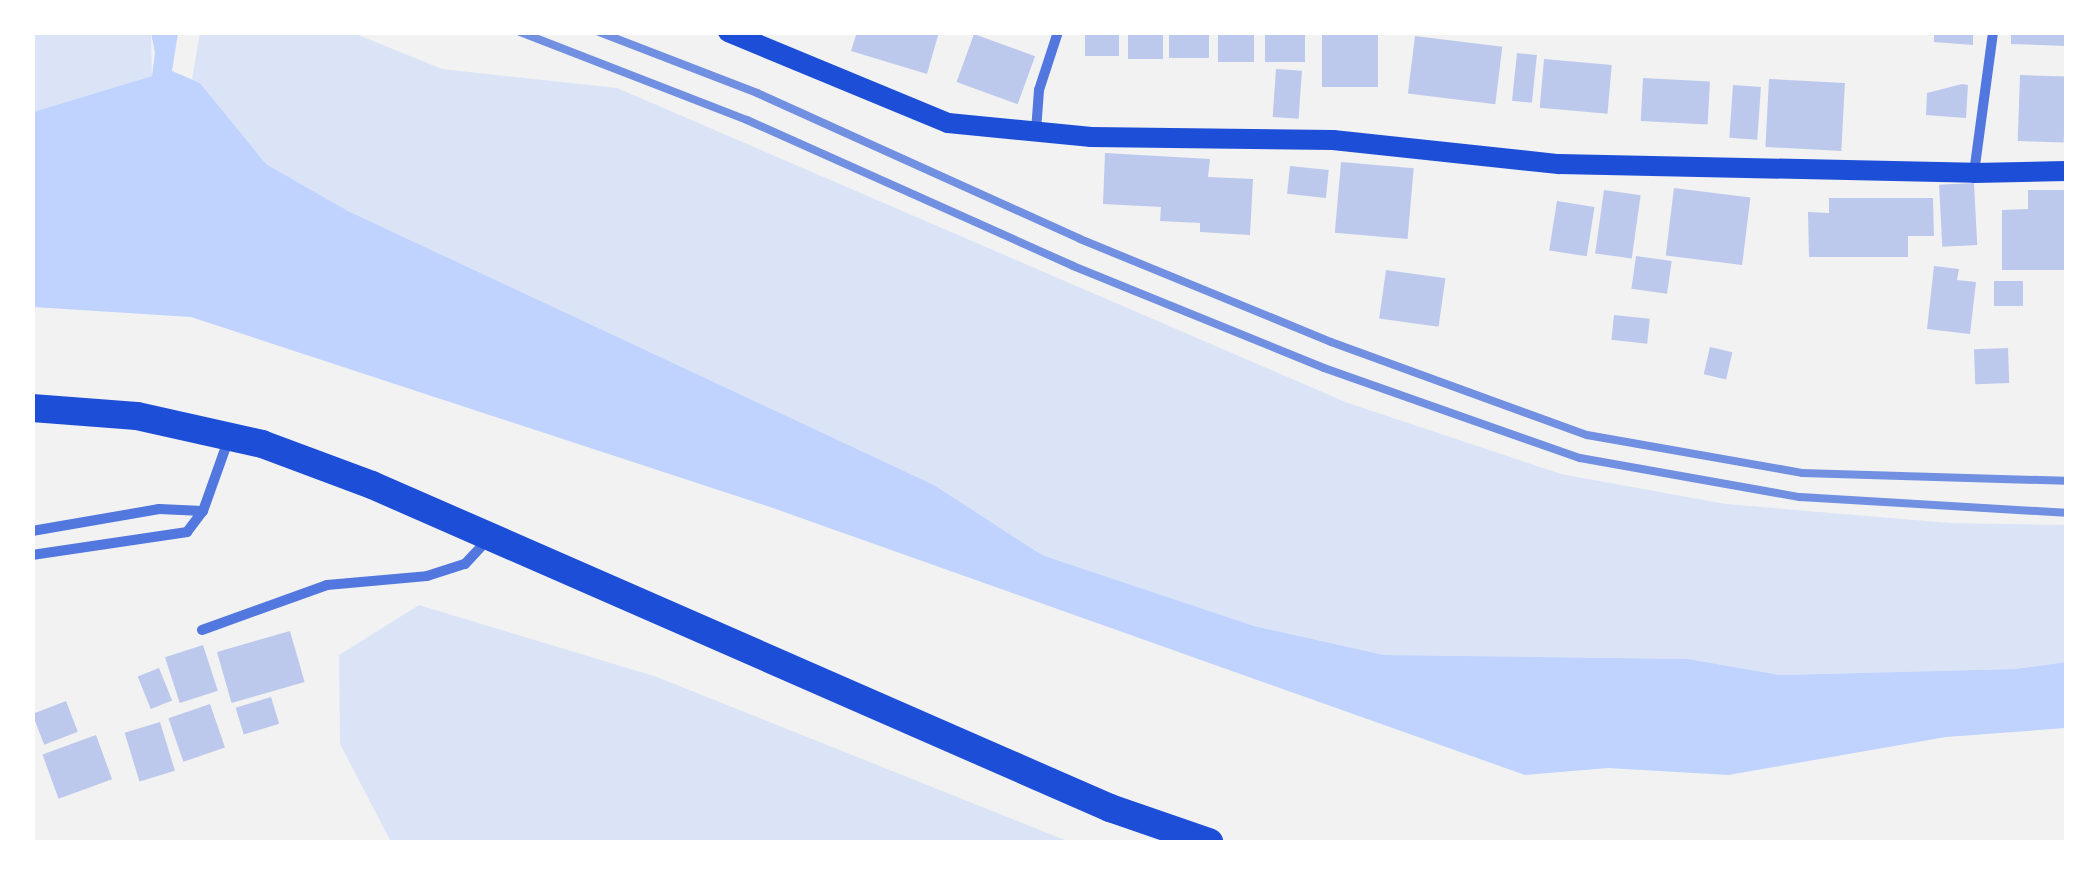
<!DOCTYPE html>
<style>
body{margin:0}
#map{position:relative;width:2099px;height:875px;overflow:hidden;background:#f2f2f2;font-family:Lora,serif}
div>[style]{position:absolute}
.green>*{inset:0;background:#dbe4f7}
.water>*{inset:0;background:#bfd3fe}
.building>*{inset:0;background:#bdc9ec;transform-origin:0 0}
.minor>*{height:10px;margin:-5px;padding:0 5px;transform-origin:5px;border-radius:5px;background:#5277de}
.secondary>*{height:20px;margin:-10px;padding:0 10px;transform-origin:10px;border-radius:10px;background:#1d4ed8}
.trunk>*{height:28px;margin:-14px;padding:0 14px;transform-origin:14px;border-radius:14px;background:#1d4ed8}
.rail>*{height:8px;margin:-4px;padding:0 4px;transform-origin:4px;border-radius:4px;background:#7290e2}
span{translate:-50% -50%;white-space:nowrap;text-align:center;line-height:1.15;-webkit-text-stroke:10px #fff;paint-order:stroke}
.frame{position:absolute;inset:0;border:35px solid #fff;pointer-events:none}
</style>
<div id="map">
<div class="green">
<div style="clip-path:polygon(351px 32px,442px 69px,617px 88px,1348px 403px,1561px 474px,1726px 504px,1951px 523px,2066px 525px,2066px 662px,2015px 669px,1780px 675px,1688px 659px,1384px 655px,1254px 626px,1042px 555px,934px 485px,348px 211px,266px 164px,200px 83px,192px 79px,200px 33px)"></div>
<div style="clip-path:polygon(33px 33px,151px 33px,152px 76px,33px 112px)"></div>
<div style="clip-path:polygon(419px 605px,657px 677px,1070px 842px,391px 842px,340px 744px,339px 655px)"></div>
</div>
<div class="water">
<div style="clip-path:polygon(151px 33px,178px 33px,172px 71px,200px 83px,266px 164px,348px 211px,934px 485px,1042px 555px,1254px 626px,1384px 655px,1688px 659px,1780px 675px,2015px 669px,2066px 662px,2066px 728px,1946px 737px,1728px 775px,1608px 768px,1525px 775px,770px 507px,191px 317px,33px 307px,33px 112px,152px 76px,155px 53px)"></div>
</div>
<div class="building">
<div style="clip-path:polygon(857px 32px,939px 32px,927px 74px,851px 51px)"></div>
<div style="left:1085px;top:32px;width:34px;height:24px"></div>
<div style="left:1128px;top:32px;width:35px;height:27px"></div>
<div style="left:1169px;top:32px;width:40px;height:26px"></div>
<div style="left:1218px;top:32px;width:36px;height:30px"></div>
<div style="left:1265px;top:32px;width:40px;height:30px"></div>
<div style="left:1322px;top:32px;width:56px;height:55px"></div>
<div style="clip-path:polygon(1934px 32px,1973px 32px,1973px 45px,1934px 42px)"></div>
<div style="clip-path:polygon(2011px 32px,2066px 32px,2066px 46px,2011px 44px)"></div>
<div style="left:974px;top:34px;width:65px;height:51px;rotate:20deg"></div>
<div style="left:1415px;top:36px;width:88px;height:58px;rotate:7deg"></div>
<div style="left:1517px;top:53px;width:20px;height:48px;rotate:6deg"></div>
<div style="left:1544px;top:59px;width:68px;height:49px;rotate:5deg"></div>
<div style="left:1276px;top:69px;width:26px;height:48px;rotate:4deg"></div>
<div style="left:2020px;top:75px;width:46px;height:66px;rotate:2deg"></div>
<div style="left:1643px;top:78px;width:67px;height:43px;rotate:3deg"></div>
<div style="left:1769px;top:79px;width:76px;height:68px;rotate:3deg"></div>
<div style="clip-path:polygon(1962px 84px,1968px 85px,1966px 118px,1926px 115px,1927px 93px)"></div>
<div style="left:1733px;top:85px;width:28px;height:53px;rotate:4deg"></div>
<div style="clip-path:polygon(1105px 153px,1210px 159px,1208px 177px,1253px 179px,1250px 235px,1200px 232px,1200px 223px,1160px 221px,1161px 207px,1103px 204px)"></div>
<div style="left:1341px;top:162px;width:73px;height:71px;rotate:5deg"></div>
<div style="left:1290px;top:166px;width:39px;height:28px;rotate:6deg"></div>
<div style="left:1974px;top:183px;width:62px;height:35px;rotate:87deg"></div>
<div style="left:1674px;top:188px;width:77px;height:68px;rotate:7deg"></div>
<div style="left:1604px;top:190px;width:37px;height:64px;rotate:8deg"></div>
<div style="clip-path:polygon(2028px 190px,2066px 190px,2066px 270px,2002px 270px,2002px 210px,2028px 209px)"></div>
<div style="clip-path:polygon(1829px 198px,1933px 198px,1934px 236px,1908px 236px,1908px 257px,1809px 257px,1808px 212px,1829px 213px)"></div>
<div style="left:1557px;top:201px;width:38px;height:50px;rotate:9deg"></div>
<div style="left:1636px;top:256px;width:36px;height:33px;rotate:8deg"></div>
<div style="clip-path:polygon(1934px 266px,1959px 269px,1957px 280px,1976px 282px,1970px 334px,1927px 329px)"></div>
<div style="left:1386px;top:270px;width:60px;height:49px;rotate:8deg"></div>
<div style="left:1994px;top:281px;width:29px;height:25px"></div>
<div style="left:1614px;top:315px;width:36px;height:25px;rotate:6deg"></div>
<div style="left:1710px;top:347px;width:23px;height:28px;rotate:13deg"></div>
<div style="left:2008px;top:348px;width:35px;height:34px;rotate:88deg"></div>
<div style="left:290px;top:631px;width:53px;height:76px;rotate:74deg"></div>
<div style="left:203px;top:645px;width:48px;height:40px;rotate:72deg"></div>
<div style="left:159px;top:668px;width:35px;height:23px;rotate:68deg"></div>
<div style="left:271px;top:697px;width:28px;height:37px;rotate:73deg"></div>
<div style="left:66px;top:701px;width:33px;height:36px;rotate:69deg"></div>
<div style="left:210px;top:704px;width:46px;height:44px;rotate:71deg"></div>
<div style="left:160px;top:722px;width:51px;height:37px;rotate:73deg"></div>
<div style="left:96px;top:735px;width:47px;height:57px;rotate:70deg"></div>
</div>
<div class="minor">
<div style="left:1036px;top:131px;width:41px;rotate:-85.8deg"></div>
<div style="left:1039px;top:90px;width:61px;rotate:-71.9deg"></div>
<div style="left:1974px;top:173px;width:142px;rotate:-82.3deg"></div>
<div style="left:32px;top:531px;width:129px;rotate:-9.8deg"></div>
<div style="left:159px;top:509px;width:44px;rotate:2.6deg"></div>
<div style="left:32px;top:555px;width:157px;rotate:-8.4deg"></div>
<div style="left:187px;top:532px;width:26px;rotate:-53deg"></div>
<div style="left:203px;top:511px;width:77px;rotate:-70.4deg"></div>
<div style="left:202px;top:630px;width:133px;rotate:-19.8deg"></div>
<div style="left:327px;top:585px;width:100px;rotate:-5.1deg"></div>
<div style="left:427px;top:576px;width:40px;rotate:-18deg"></div>
<div style="left:465px;top:564px;width:35px;rotate:-47deg"></div>
</div>
<div class="secondary">
<div style="left:728px;top:32px;width:238px;rotate:22.5deg"></div>
<div style="left:948px;top:123px;width:144px;rotate:5.6deg"></div>
<div style="left:1091px;top:137px;width:242px;rotate:0.7deg"></div>
<div style="left:1333px;top:140px;width:227px;rotate:6.1deg"></div>
<div style="left:1559px;top:164px;width:415px;rotate:1.2deg"></div>
<div style="left:1974px;top:173px;width:92px;rotate:-1.2deg"></div>
</div>
<div class="trunk">
<div style="left:32px;top:408px;width:105px;rotate:4.4deg"></div>
<div style="left:137px;top:416px;width:128px;rotate:12.6deg"></div>
<div style="left:262px;top:444px;width:117px;rotate:20.4deg"></div>
<div style="left:372px;top:485px;width:806px;rotate:23.64deg"></div>
<div style="left:1110px;top:808px;width:105px;rotate:19deg"></div>
</div>
<div class="rail">
<div style="left:520px;top:32px;width:243px;rotate:21.2deg"></div>
<div style="left:747px;top:120px;width:357px;rotate:24.1deg"></div>
<div style="left:1073px;top:266px;width:271px;rotate:22.1deg"></div>
<div style="left:1324px;top:368px;width:271px;rotate:19.4deg"></div>
<div style="left:1580px;top:458px;width:223px;rotate:10.1deg"></div>
<div style="left:1800px;top:497px;width:266px;rotate:3.4deg"></div>
<div style="left:599px;top:32px;width:169px;rotate:21.1deg"></div>
<div style="left:757px;top:93px;width:354px;rotate:24.3deg"></div>
<div style="left:1080px;top:239px;width:271px;rotate:22.3deg"></div>
<div style="left:1331px;top:342px;width:272px;rotate:20deg"></div>
<div style="left:1587px;top:435px;width:218px;rotate:10deg"></div>
<div style="left:1802px;top:473px;width:264px;rotate:1.7deg"></div>
</div>
<div class="frame"></div>
</div>
